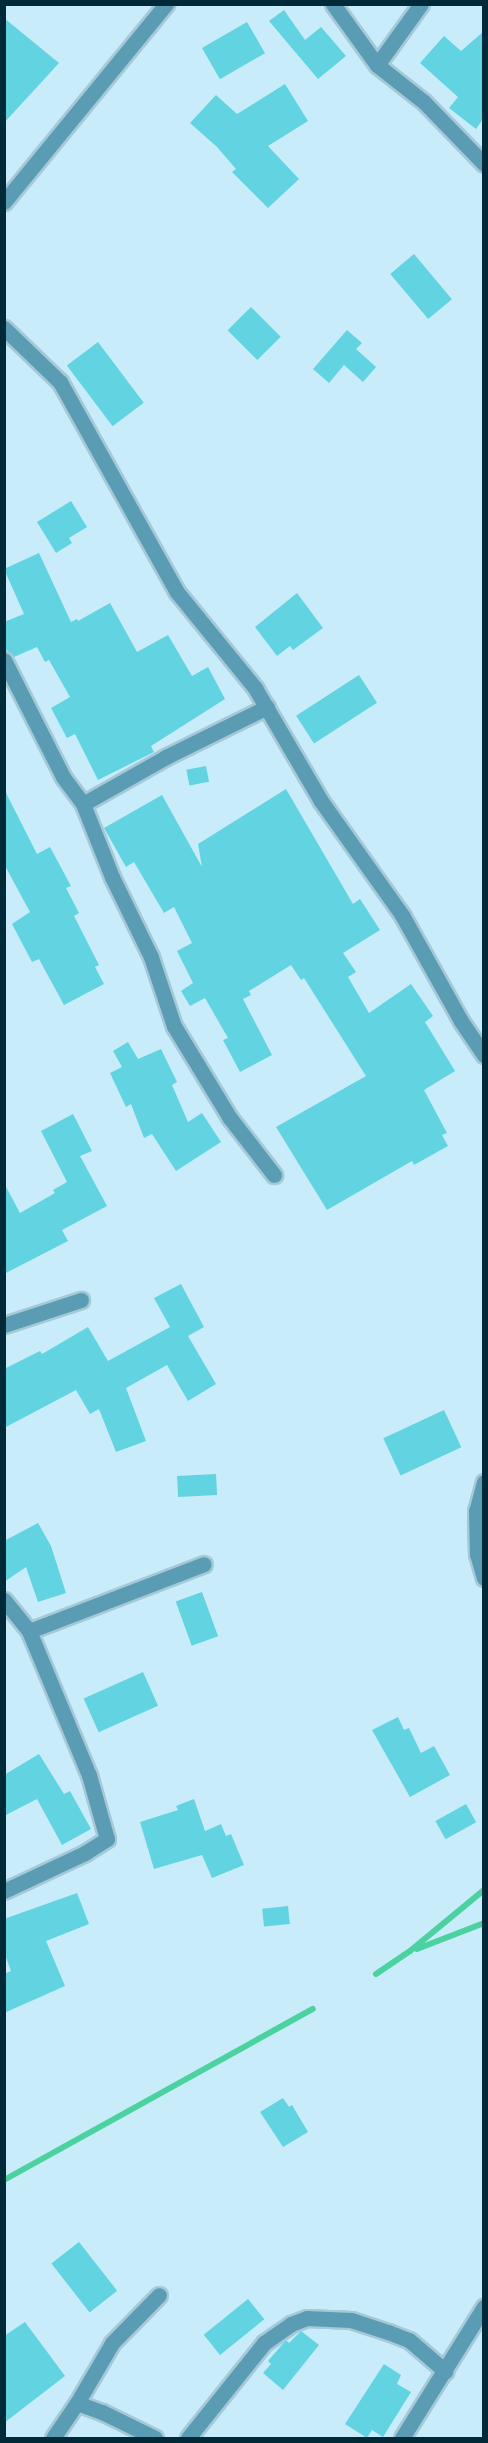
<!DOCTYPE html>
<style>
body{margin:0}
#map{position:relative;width:488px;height:2443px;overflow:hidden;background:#c9ecfa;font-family:Bitter,serif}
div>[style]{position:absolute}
.stream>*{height:6px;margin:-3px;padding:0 3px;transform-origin:3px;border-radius:3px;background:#4cd1a0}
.building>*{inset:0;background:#62d3e0;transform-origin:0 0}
.roads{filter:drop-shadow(2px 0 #a5c9d7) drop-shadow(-2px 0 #a5c9d7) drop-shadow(0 2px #a5c9d7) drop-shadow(0 -2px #a5c9d7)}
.minor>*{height:15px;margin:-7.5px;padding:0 7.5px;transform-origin:7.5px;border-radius:7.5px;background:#5b9cb5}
span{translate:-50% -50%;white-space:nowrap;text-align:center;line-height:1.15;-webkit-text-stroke:5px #c9ecfa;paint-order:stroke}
.frame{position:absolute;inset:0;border:6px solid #002a38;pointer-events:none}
</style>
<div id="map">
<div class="stream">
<div style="left:417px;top:1949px;width:72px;rotate:-21.2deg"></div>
<div style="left:376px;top:1974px;width:41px;rotate:-34.1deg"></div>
<div style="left:410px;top:1951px;width:96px;rotate:-39.5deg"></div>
<div style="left:4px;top:2180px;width:353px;rotate:-29deg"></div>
</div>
<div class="building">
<div style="clip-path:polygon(284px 10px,305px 40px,321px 27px,346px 56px,318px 79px,269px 21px)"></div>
<div style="clip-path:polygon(4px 18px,59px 63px,4px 123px)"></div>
<div style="left:247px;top:22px;width:36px;height:52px;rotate:60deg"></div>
<div style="clip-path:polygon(483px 32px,483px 119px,476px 129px,449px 108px,458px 97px,420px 63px,444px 36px,461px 51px)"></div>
<div style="clip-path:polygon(285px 84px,308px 121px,268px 146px,299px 179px,268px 208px,232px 172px,236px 169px,217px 147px,190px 123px,216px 95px,237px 114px)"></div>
<div style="left:414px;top:254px;width:59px;height:31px;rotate:50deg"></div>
<div style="left:251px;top:307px;width:42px;height:33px;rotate:45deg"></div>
<div style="clip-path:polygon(347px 330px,362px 343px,356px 349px,376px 367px,363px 382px,344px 365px,329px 383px,313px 369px)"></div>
<div style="left:98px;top:342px;width:76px;height:39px;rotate:53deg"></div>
<div style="clip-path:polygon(71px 501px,87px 527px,69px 538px,72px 543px,56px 553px,37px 522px)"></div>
<div style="clip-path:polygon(39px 553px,71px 622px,77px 619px,78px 621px,110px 603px,137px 652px,168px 635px,192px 676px,208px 667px,225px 699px,151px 746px,154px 752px,98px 780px,75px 734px,67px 738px,51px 708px,70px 697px,49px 660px,45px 662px,37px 647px,14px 657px,4px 648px,4px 622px,24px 614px,4px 569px)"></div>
<div style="clip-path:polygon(297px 593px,323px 628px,293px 650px,290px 646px,277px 656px,255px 627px)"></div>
<div style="left:359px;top:675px;width:33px;height:75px;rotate:57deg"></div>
<div style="left:206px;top:766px;width:16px;height:20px;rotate:79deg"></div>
<div style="clip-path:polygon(4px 789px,37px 854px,50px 847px,71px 886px,66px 888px,79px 913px,74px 916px,99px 965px,95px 967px,104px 984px,64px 1005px,39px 959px,32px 962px,12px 924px,30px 912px,4px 864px)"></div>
<div style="clip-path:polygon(286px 789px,353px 904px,360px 899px,380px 930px,343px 953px,356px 972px,348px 977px,369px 1013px,411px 984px,433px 1016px,425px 1022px,455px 1071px,424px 1090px,447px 1133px,442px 1135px,448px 1146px,414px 1165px,412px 1161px,327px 1210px,276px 1127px,366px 1076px,304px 978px,301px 980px,291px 965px,249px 991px,251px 995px,243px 999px,272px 1055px,240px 1072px,223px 1040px,228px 1038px,205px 998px,190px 1006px,181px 991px,193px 983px,177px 951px,192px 943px,174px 907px,164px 913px,134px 862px,126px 867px,104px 828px,162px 795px,202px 867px,198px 844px)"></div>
<div style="clip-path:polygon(128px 1042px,138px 1059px,161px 1049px,177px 1082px,172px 1085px,188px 1122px,202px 1113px,221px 1142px,176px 1171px,152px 1134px,144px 1138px,131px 1104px,126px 1107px,110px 1073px,122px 1067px,113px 1051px)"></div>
<div style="clip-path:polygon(73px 1114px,92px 1151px,80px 1156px,107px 1206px,62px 1230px,68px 1241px,4px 1274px,4px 1183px,20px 1213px,55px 1193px,53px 1190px,67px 1182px,41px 1131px)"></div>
<div style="clip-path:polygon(181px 1284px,204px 1327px,188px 1336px,216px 1384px,188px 1401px,167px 1365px,126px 1388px,146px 1441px,116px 1452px,99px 1409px,90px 1414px,76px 1390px,4px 1428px,4px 1369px,40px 1351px,42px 1354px,88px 1327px,108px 1361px,170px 1327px,154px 1298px)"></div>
<div style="left:444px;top:1410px;width:41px;height:67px;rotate:65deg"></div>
<div style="left:216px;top:1474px;width:21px;height:39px;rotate:87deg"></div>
<div style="clip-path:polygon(38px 1523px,51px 1546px,66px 1593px,38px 1602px,26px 1567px,4px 1582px,4px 1541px)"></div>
<div style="left:202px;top:1592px;width:47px;height:28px;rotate:70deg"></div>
<div style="left:143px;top:1672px;width:37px;height:65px;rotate:66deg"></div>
<div style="clip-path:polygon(398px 1717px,404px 1730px,409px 1728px,421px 1753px,434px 1746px,450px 1775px,410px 1797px,372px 1730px)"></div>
<div style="clip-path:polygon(39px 1754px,64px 1794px,70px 1791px,91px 1829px,62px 1845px,37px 1799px,4px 1816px,4px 1775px)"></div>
<div style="clip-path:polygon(194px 1799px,205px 1831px,221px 1824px,226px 1836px,231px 1834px,244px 1865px,212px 1878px,202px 1855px,154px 1869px,140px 1822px,178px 1810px,176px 1806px)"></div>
<div style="left:466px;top:1804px;width:21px;height:35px;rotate:61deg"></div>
<div style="clip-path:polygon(77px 1893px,89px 1924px,46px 1941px,65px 1986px,4px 2013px,4px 1974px,11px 1971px,4px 1952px,4px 1919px)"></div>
<div style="left:288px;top:1906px;width:18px;height:26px;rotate:84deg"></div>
<div style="clip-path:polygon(283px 2098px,289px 2107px,292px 2105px,308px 2132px,283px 2147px,260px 2112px)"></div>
<div style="left:79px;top:2242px;width:62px;height:35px;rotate:52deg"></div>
<div style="left:248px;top:2299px;width:26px;height:57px;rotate:51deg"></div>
<div style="clip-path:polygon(25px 2322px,65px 2376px,4px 2423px,4px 2336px)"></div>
<div style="clip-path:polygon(301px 2331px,319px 2345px,283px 2390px,263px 2373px,271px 2364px,268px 2361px,286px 2340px,289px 2343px)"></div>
<div style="clip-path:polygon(384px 2364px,401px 2375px,397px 2384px,411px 2392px,383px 2437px,372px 2430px,367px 2438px,345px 2424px)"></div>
</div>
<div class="roads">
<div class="minor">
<div style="left:333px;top:4px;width:75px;rotate:54.2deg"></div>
<div style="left:377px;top:65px;width:60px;rotate:38.2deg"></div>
<div style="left:424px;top:102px;width:86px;rotate:45.9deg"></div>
<div style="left:377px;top:65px;width:75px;rotate:-54.2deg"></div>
<div style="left:4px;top:202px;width:256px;rotate:-50.7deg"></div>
<div style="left:4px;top:328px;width:78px;rotate:44deg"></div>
<div style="left:60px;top:382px;width:240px;rotate:60.9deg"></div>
<div style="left:177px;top:592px;width:124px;rotate:50.9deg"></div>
<div style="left:255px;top:688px;width:131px;rotate:59.7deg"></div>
<div style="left:321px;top:801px;width:140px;rotate:54.6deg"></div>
<div style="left:402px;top:915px;width:121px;rotate:60.9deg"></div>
<div style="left:461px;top:1021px;width:41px;rotate:55.9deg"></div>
<div style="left:4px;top:660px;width:131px;rotate:63.2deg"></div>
<div style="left:63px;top:777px;width:34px;rotate:53deg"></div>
<div style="left:267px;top:707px;width:113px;rotate:153.7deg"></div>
<div style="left:166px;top:757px;width:95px;rotate:150.5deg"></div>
<div style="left:83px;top:804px;width:79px;rotate:68.3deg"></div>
<div style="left:112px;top:877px;width:89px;rotate:64deg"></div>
<div style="left:151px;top:957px;width:73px;rotate:71.6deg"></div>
<div style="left:174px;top:1026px;width:108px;rotate:58.7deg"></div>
<div style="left:230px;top:1118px;width:72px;rotate:52.3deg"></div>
<div style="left:4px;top:1325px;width:81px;rotate:-18deg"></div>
<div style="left:484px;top:1482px;width:30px;rotate:105deg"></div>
<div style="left:476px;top:1511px;width:43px;rotate:88.7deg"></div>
<div style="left:477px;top:1554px;width:25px;rotate:74deg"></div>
<div style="left:4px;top:1600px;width:40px;rotate:51deg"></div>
<div style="left:29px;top:1631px;width:156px;rotate:67.4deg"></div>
<div style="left:89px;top:1775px;width:66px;rotate:74.3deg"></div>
<div style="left:107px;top:1839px;width:26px;rotate:148deg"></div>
<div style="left:85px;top:1853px;width:89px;rotate:154.9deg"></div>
<div style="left:29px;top:1631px;width:187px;rotate:-20.9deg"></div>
<div style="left:77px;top:2403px;width:69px;rotate:-59.7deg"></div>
<div style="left:112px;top:2343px;width:67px;rotate:-45.6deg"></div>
<div style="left:53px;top:2438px;width:42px;rotate:-55.6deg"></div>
<div style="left:77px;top:2403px;width:27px;rotate:20deg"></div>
<div style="left:102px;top:2412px;width:59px;rotate:26.1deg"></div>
<div style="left:188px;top:2438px;width:122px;rotate:-51.3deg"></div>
<div style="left:264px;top:2343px;width:33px;rotate:-35deg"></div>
<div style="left:291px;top:2324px;width:17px;rotate:-21deg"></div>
<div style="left:307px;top:2318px;width:44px;rotate:2.6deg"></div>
<div style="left:351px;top:2320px;width:39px;rotate:18deg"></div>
<div style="left:388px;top:2332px;width:22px;rotate:21deg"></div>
<div style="left:409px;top:2340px;width:48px;rotate:40.7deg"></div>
<div style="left:402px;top:2438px;width:155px;rotate:-58deg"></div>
</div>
</div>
<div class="frame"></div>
</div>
